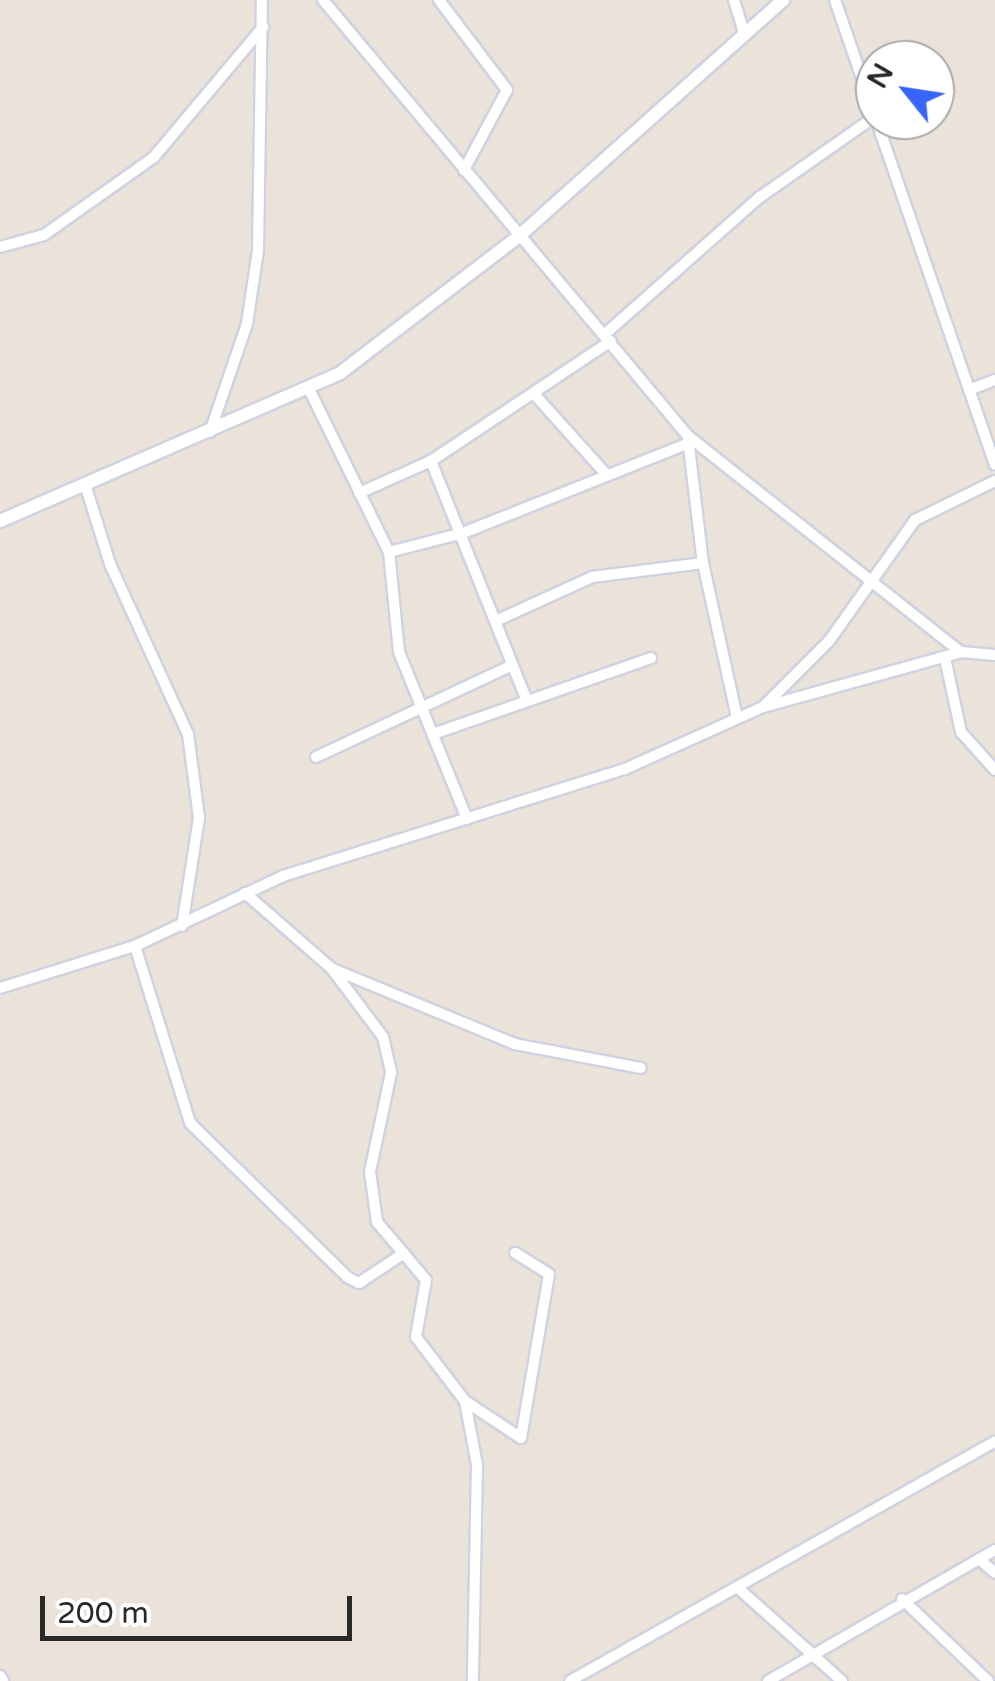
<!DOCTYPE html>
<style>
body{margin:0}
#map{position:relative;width:995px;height:1681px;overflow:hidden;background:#ebe2d9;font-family:"Varela Round",sans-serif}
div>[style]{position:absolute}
.roads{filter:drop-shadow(2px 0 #cfd3e1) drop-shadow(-2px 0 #cfd3e1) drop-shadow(0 2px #cfd3e1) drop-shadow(0 -2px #cfd3e1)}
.minor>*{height:10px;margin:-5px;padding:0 5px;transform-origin:5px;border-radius:5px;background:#fff}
.tertiary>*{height:12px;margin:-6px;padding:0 6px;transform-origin:6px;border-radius:6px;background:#fff}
span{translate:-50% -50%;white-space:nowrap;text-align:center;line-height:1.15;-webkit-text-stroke:8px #fff;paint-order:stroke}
.north{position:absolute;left:855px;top:40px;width:100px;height:100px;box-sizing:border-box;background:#fff;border:2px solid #a9a9a9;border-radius:50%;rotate:300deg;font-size:28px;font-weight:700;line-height:40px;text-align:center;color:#282828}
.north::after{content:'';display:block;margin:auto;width:35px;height:45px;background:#3865f9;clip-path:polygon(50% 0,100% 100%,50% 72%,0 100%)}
.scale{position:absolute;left:40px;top:1596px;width:312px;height:45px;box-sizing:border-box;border:5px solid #282828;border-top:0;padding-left:12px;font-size:30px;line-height:35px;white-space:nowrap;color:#282828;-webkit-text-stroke:8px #fff;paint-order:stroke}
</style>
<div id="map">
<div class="roads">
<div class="minor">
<div style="left:323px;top:0;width:569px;rotate:50.07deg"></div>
<div style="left:688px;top:436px;width:348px;rotate:38.4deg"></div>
<div style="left:961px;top:652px;width:34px;rotate:5deg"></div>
<div style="left:439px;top:0;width:113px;rotate:52.9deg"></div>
<div style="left:507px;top:90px;width:91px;rotate:118.3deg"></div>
<div style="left:734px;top:0;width:34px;rotate:73deg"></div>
<div style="left:835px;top:0;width:491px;rotate:71deg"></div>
<div style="left:0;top:247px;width:46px;rotate:-15.3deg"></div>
<div style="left:44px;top:235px;width:135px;rotate:-35.3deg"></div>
<div style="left:154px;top:157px;width:170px;rotate:-50deg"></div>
<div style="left:605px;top:334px;width:207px;rotate:-41.5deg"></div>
<div style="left:760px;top:197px;width:138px;rotate:-35deg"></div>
<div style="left:974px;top:388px;width:22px;rotate:-21deg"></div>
<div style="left:309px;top:389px;width:182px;rotate:63.9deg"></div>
<div style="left:389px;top:552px;width:100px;rotate:84.3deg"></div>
<div style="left:399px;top:652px;width:180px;rotate:67.8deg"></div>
<div style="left:535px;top:395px;width:106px;rotate:48.1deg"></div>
<div style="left:210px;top:432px;width:114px;rotate:-71.1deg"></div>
<div style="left:247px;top:324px;width:75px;rotate:-81.5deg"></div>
<div style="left:258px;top:250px;width:250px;rotate:-89.1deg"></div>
<div style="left:688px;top:438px;width:126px;rotate:83.2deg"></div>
<div style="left:703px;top:563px;width:158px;rotate:77.6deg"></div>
<div style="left:431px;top:461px;width:256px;rotate:68.2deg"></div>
<div style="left:85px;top:484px;width:84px;rotate:72.6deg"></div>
<div style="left:110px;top:564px;width:187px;rotate:65.4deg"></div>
<div style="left:188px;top:734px;width:85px;rotate:82.5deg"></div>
<div style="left:199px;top:818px;width:109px;rotate:98.9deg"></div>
<div style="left:359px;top:493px;width:79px;rotate:-24deg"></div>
<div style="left:431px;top:461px;width:216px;rotate:-33.7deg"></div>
<div style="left:389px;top:552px;width:76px;rotate:-14.4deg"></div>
<div style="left:463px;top:533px;width:243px;rotate:-21.7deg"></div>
<div style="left:500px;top:619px;width:101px;rotate:-24.5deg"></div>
<div style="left:592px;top:577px;width:112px;rotate:-7.2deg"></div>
<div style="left:945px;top:658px;width:76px;rotate:77.8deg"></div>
<div style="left:961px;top:732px;width:51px;rotate:48.2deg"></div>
<div style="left:765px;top:705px;width:91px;rotate:-45deg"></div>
<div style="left:829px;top:641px;width:148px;rotate:-54.6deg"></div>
<div style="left:915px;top:520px;width:89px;rotate:-26deg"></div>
<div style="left:433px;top:734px;width:231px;rotate:-19.2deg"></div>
<div style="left:316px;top:757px;width:217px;rotate:-25.1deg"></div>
<div style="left:245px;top:893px;width:116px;rotate:41.1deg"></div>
<div style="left:332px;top:969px;width:85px;rotate:53.1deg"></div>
<div style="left:383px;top:1037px;width:37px;rotate:77deg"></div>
<div style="left:391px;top:1073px;width:101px;rotate:102deg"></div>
<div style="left:370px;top:1172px;width:50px;rotate:82deg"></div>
<div style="left:377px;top:1222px;width:76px;rotate:49.8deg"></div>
<div style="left:426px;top:1280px;width:58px;rotate:100deg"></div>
<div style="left:416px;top:1337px;width:81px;rotate:52.6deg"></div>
<div style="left:465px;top:1401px;width:65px;rotate:79.4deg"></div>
<div style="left:477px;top:1465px;width:216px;rotate:91.1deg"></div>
<div style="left:135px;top:946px;width:185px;rotate:72.7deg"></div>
<div style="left:190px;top:1123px;width:220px;rotate:44.4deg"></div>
<div style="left:347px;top:1277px;width:13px;rotate:27deg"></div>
<div style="left:359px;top:1283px;width:54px;rotate:-33.7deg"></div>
<div style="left:333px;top:969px;width:197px;rotate:22.4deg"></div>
<div style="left:515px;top:1044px;width:128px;rotate:10.8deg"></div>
<div style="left:0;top:988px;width:141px;rotate:-17.3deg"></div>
<div style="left:135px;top:946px;width:164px;rotate:-25.3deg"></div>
<div style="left:283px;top:876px;width:358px;rotate:-17.4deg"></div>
<div style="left:625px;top:769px;width:151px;rotate:-24.2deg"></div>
<div style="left:763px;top:707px;width:205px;rotate:-15.5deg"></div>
<div style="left:465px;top:1401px;width:67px;rotate:33.5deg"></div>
<div style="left:521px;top:1438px;width:166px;rotate:-80.3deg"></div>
<div style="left:549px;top:1274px;width:40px;rotate:-148deg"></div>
<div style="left:979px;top:1559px;width:21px;rotate:41deg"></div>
<div style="left:738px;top:1588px;width:101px;rotate:41.8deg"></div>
<div style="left:813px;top:1655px;width:210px;rotate:-30deg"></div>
<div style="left:902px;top:1599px;width:119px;rotate:43.6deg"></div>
<div style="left:0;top:1676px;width:6px;rotate:59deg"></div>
<div style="left:570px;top:1681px;width:488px;rotate:-29.4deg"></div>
<div style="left:768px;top:1681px;width:52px;rotate:-30deg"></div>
<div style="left:813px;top:1655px;width:39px;rotate:42deg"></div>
</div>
<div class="tertiary">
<div style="left:0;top:521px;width:371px;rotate:-23.5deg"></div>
<div style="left:340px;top:373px;width:224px;rotate:-37.4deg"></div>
<div style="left:518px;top:237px;width:356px;rotate:-41.8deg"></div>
</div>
</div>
<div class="north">N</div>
<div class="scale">200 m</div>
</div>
